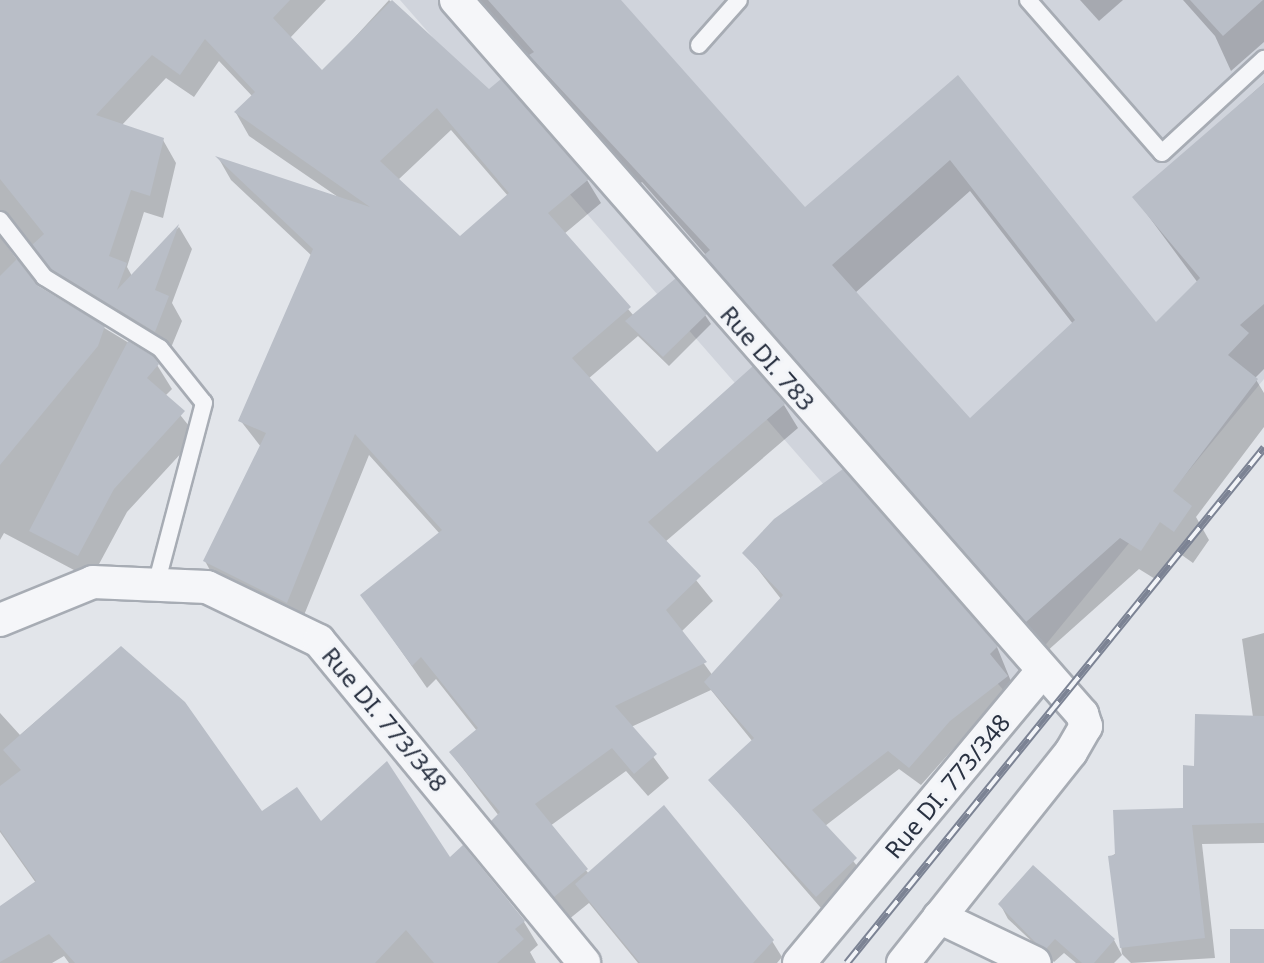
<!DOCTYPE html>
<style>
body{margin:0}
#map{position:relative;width:1264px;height:963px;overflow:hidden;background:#e2e5ea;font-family:"Noto Sans",sans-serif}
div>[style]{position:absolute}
.built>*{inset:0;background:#d0d4dc}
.shadow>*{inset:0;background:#0003}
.building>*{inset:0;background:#b9bec7;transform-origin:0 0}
.roads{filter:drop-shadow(2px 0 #a7acb4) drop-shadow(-2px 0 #a7acb4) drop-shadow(0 2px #a7acb4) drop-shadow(0 -2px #a7acb4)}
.lane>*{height:16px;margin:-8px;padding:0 8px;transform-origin:8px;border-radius:8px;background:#f5f6f9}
.street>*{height:32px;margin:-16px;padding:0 16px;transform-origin:16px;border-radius:16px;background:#f5f6f9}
.rail>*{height:8px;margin-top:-4px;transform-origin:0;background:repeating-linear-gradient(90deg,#f2f4f8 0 16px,#7c8394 0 32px);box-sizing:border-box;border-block:2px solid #7c8394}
span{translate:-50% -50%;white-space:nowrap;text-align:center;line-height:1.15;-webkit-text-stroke:6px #f2f4f8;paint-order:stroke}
.street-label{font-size:24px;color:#2a3242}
</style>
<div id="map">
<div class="built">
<div style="clip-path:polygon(400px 0,1264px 0,1264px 379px,1006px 693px)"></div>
</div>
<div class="shadow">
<div style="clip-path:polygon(evenodd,0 0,326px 0,290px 38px,322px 73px,389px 0,587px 180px,601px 203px,564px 234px,634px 316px,705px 315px,711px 324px,669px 366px,638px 336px,588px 379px,657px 455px,784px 405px,798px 428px,665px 542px,713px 601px,681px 632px,713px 676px,781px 599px,745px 553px,843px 472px,997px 647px,1017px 696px,961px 740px,921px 785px,899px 769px,825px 826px,866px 877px,827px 915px,710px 780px,753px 742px,711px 690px,631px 727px,669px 778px,648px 796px,626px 771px,550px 826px,589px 874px,772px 941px,782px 957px,777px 963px,638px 963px,589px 903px,568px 920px,506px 844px,493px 821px,499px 816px,451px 753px,477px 731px,436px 679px,427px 688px,362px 595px,440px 534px,369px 455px,300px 625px,218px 585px,205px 561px,261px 447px,240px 420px,312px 256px,231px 180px,219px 159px,338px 197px,249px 136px,236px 113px,253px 97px,219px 61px,194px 97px,166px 78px,121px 126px,163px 140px,176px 163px,163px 218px,144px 212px,127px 267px,132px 276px,179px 227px,192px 249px,172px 303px,182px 321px,168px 355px,67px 292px,20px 234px,7px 234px,4px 242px,37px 287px,152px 357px,172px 389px,165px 396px,197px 436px,127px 512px,91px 579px,4px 533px,0 540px,0 0,451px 130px,508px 196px,459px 238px,398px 180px,451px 130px)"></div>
<div style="clip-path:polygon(evenodd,478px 0,619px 0,804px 209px,958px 78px,1155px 324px,1198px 283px,1135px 198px,1264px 83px,1264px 369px,1255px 378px,1264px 393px,1264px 427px,1196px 517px,1209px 540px,1193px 563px,1179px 553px,1160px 582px,1139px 569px,1045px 653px,724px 287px,705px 254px,642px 182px,636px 187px,478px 0,970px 191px,1073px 324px,970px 421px,855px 293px,970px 191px)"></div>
<div style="clip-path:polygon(1080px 0,1123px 0,1099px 21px)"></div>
<div style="clip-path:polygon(1183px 0,1264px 0,1264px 42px,1231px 71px,1215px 36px)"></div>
<div style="clip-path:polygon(1264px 633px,1264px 843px,1202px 844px,1215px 958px,1131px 963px,1122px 954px,1110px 857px,1185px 809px,1196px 767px,1253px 717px,1242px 639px)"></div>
<div style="clip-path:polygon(121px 648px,262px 813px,450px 860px,463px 848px,524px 922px,538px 945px,530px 952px,536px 963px,69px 963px,64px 956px,52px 963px,0 963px,0 907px,36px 883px,0 832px,0 713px,20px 735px)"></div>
<div style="clip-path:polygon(1033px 868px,1114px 940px,1122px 955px,1114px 963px,1076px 963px,1064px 953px,1054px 962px,1008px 919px,1000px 904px)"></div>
</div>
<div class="building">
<div style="clip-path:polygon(evenodd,0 0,290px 0,273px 18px,322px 70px,392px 0,489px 89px,501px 79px,589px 179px,548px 213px,631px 307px,572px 358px,657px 452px,753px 366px,785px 404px,648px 522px,701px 576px,666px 610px,707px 662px,615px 706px,657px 754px,634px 774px,612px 748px,535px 804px,588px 869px,554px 897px,491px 821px,500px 812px,449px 752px,478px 728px,421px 657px,412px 666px,360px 595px,442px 530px,355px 434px,287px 603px,203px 561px,266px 433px,238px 421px,313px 249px,215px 156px,370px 207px,234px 112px,255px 92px,205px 39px,180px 75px,152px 55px,96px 115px,164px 138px,150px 196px,131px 190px,109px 256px,127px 263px,117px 290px,179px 224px,155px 290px,169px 296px,155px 332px,51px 269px,32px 245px,44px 234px,0 179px,0 0,437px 108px,509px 193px,460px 236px,380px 161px,437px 108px)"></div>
<div style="clip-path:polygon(evenodd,488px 0,621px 0,805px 207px,958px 75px,1156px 322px,1200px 278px,1132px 197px,1264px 83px,1264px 304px,1240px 325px,1249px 333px,1228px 355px,1258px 379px,1173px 491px,1192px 506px,1174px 532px,1160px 522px,1141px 551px,1120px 538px,1026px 622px,704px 255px,710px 250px,529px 55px,534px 52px,488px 0,950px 160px,1075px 320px,970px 418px,832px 265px,950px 160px)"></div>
<div style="clip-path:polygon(1190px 0,1263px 0,1223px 36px)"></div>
<div style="clip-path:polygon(17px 259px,38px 286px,105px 326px,98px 346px,0 465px,0 276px)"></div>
<div style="clip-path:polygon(676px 278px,707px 314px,663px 357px,625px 321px)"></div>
<div style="clip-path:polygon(128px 341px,153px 356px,159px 364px,147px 378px,185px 411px,114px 489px,78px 556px,29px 531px)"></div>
<div style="clip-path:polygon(843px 469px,998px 646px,990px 654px,1008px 676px,950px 721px,909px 768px,888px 751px,812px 810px,857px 858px,816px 897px,708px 780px,754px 738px,704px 682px,783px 595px,742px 553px,774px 519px)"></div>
<div style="clip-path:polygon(121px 646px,185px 702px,262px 811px,297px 787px,321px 821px,387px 761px,450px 857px,463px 845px,525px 921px,515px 929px,524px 939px,497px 963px,434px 963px,406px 930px,375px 963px,75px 963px,49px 934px,0 962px,0 906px,36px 881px,0 830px,0 786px,21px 770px,3px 750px)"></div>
<div style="clip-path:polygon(1195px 714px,1264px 716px,1264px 823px,1192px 825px,1205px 938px,1120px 948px,1108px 856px,1115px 855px,1113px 810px,1183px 808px,1183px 765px,1194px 766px)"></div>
<div style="clip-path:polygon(664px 805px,774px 940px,753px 963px,640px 963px,575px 884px)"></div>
<div style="clip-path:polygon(1033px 865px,1115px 939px,1094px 963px,1082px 963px,1055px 939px,1046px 949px,1036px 943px,998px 904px)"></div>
<div style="left:1230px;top:929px;width:34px;height:34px"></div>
</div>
<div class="roads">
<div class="lane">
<div style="left:1028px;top:0;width:203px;rotate:48.8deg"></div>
<div style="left:1162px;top:153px;width:139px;rotate:-42.7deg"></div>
<div style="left:699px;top:45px;width:60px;rotate:-48.4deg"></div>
<div style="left:0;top:220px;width:72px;rotate:52.3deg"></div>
<div style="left:44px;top:277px;width:136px;rotate:31.5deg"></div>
<div style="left:160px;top:348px;width:70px;rotate:51.3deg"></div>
<div style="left:204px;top:403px;width:188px;rotate:104.8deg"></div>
</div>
<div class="street">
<div style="left:456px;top:0;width:950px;rotate:48.76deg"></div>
<div style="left:1082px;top:714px;width:13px;rotate:72deg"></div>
<div style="left:1086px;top:726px;width:30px;rotate:120deg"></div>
<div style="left:1071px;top:752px;width:270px;rotate:128.5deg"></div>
<div style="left:0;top:620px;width:100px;rotate:-22.2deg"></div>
<div style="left:93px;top:582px;width:114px;rotate:2.5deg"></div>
<div style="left:207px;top:587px;width:124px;rotate:25.7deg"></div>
<div style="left:319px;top:641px;width:417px;rotate:50.5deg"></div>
<div style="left:939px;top:917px;width:106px;rotate:25.6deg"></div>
<div style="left:799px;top:963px;width:378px;rotate:-50.2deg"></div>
</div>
</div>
<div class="rail">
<div style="left:847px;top:963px;width:663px;rotate:-51deg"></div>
</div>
<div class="street-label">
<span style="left:768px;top:358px;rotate:49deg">Rue DI. 783</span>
<span style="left:385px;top:719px;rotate:50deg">Rue DI. 773/348</span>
<span style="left:947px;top:786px;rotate:-50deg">Rue DI. 773/348</span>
</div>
</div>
